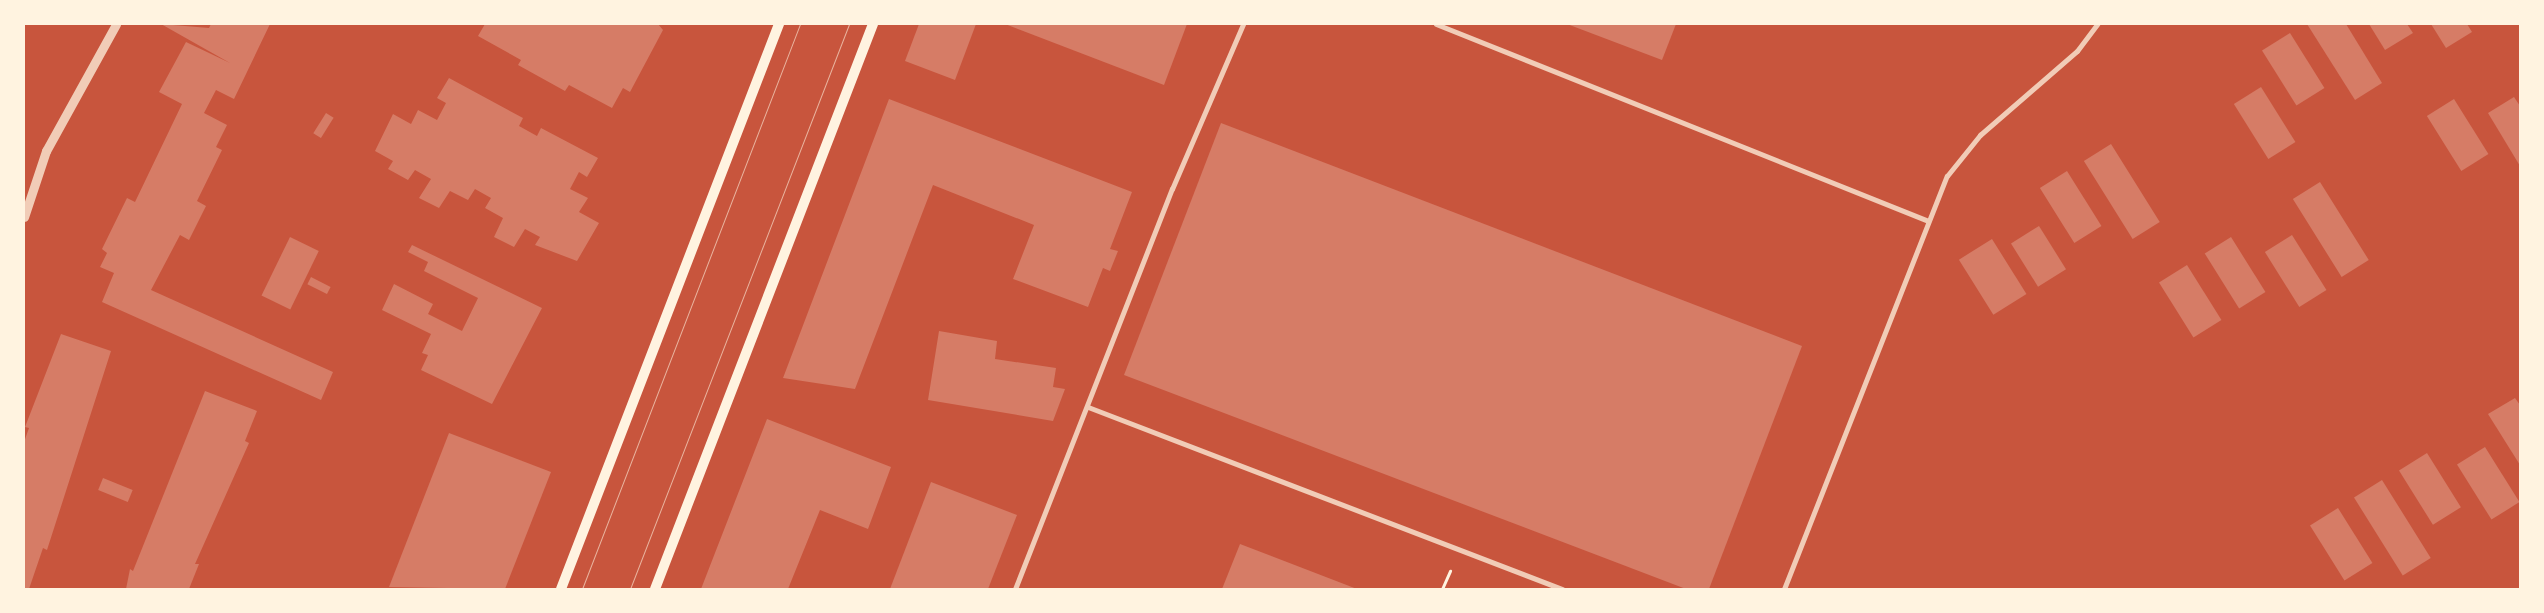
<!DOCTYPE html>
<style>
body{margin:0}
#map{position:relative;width:2544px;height:613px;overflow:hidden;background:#c8553d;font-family:Commissioner,sans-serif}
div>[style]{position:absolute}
.building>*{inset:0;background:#d67c66;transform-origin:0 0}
.path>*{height:3px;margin:-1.5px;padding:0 1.5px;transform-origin:1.5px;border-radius:1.5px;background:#fff3e0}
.minor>*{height:5px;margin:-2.5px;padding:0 2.5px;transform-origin:2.5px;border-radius:2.5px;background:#f1ccb7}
.tertiary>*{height:9px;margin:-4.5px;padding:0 4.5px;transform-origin:4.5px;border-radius:4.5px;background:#f1ccb7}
.secondary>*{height:10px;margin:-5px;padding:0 5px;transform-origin:5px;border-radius:5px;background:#fff3e0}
.tram>*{height:1px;margin:-0.5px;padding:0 0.5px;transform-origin:0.5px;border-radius:0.5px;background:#e9b49f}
span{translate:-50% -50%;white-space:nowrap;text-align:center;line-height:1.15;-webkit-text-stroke:4px #fff3e0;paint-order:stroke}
.frame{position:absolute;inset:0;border:25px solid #fff3e0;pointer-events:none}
</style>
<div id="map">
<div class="building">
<div style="clip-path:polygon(161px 24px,209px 28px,211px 24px,270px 24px,234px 99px,216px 90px,204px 113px,227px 125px,216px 147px,222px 150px,197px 201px,206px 206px,189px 240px,180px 235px,151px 290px,333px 372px,321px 400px,102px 302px,114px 273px,100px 267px,107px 253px,102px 249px,127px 198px,135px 202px,182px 104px,159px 92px,186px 42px,230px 63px)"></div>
<div style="clip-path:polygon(485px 24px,658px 24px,663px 30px,630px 92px,623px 88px,612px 108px,569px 85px,565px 91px,518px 65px,521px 60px,478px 36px)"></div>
<div style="clip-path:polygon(919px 24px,976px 24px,955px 80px,905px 61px)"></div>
<div style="clip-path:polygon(1005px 24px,1187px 24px,1164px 85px)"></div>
<div style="clip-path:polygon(1567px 24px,1676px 24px,1662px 60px)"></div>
<div style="clip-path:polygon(2307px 24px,2346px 24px,2382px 83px,2355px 100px)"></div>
<div style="clip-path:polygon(2369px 24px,2407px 24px,2413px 33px,2385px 50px)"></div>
<div style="clip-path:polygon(2431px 24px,2467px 24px,2472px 32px,2446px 48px)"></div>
<div style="left:2290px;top:33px;width:65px;height:33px;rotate:58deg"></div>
<div style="clip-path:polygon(449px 78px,523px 118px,519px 126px,537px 136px,541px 128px,598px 158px,587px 177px,579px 172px,570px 189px,588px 198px,579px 212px,599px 223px,577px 261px,535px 245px,540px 237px,525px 229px,514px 247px,494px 237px,503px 218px,485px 208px,491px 198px,475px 189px,468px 200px,450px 191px,439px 208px,419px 198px,431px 179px,415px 170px,408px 180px,388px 169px,393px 161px,375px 151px,393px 114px,411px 124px,418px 110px,437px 120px,446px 103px,437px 98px)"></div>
<div style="left:2261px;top:87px;width:65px;height:32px;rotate:58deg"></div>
<div style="clip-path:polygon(2514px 97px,2520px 106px,2520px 166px,2488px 113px)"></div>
<div style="clip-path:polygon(889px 99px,1132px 192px,1110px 249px,1118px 251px,1110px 271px,1103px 268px,1088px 307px,1013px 279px,1034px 225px,933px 185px,855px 389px,783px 378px)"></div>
<div style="left:2454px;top:99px;width:65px;height:32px;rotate:58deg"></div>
<div style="left:326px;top:113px;width:9px;height:24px;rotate:32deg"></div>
<div style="clip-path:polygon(1221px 123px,1802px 346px,1709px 589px,1686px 589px,1124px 375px)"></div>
<div style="left:2111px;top:144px;width:92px;height:32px;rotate:58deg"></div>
<div style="left:2067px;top:171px;width:65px;height:32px;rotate:58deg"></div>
<div style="left:2320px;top:182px;width:92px;height:32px;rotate:58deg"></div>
<div style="left:2039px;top:226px;width:51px;height:33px;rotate:58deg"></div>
<div style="left:2292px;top:235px;width:65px;height:32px;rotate:58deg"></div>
<div style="left:290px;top:237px;width:32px;height:65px;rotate:26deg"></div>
<div style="left:2231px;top:237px;width:65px;height:31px;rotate:58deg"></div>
<div style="left:1992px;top:239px;width:65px;height:39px;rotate:58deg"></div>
<div style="clip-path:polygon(412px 245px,542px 308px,492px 404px,421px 370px,428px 355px,422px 353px,431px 334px,382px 310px,394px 284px,433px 304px,428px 314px,462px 331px,478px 298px,424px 271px,428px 262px,408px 252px)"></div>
<div style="left:2187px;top:265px;width:65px;height:33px;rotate:58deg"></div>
<div style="left:311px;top:277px;width:22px;height:8px;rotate:27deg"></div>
<div style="clip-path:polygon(939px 331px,997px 341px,995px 359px,1056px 368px,1053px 387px,1065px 389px,1053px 421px,928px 400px)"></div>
<div style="clip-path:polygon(61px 334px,111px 351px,47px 550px,43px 548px,29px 589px,24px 589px,24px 442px,29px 428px,25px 427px)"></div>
<div style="clip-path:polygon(205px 391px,257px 411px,245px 441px,249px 443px,195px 564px,199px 564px,189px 589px,126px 589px,130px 569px,133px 571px)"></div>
<div style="clip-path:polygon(2515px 398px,2520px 405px,2520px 465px,2488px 414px)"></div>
<div style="clip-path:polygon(767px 419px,891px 467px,868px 529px,820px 510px,788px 589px,701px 589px)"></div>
<div style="clip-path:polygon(449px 433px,551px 472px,505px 589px,389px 587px)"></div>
<div style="left:2485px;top:447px;width:65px;height:33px;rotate:58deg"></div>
<div style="left:2427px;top:453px;width:64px;height:33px;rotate:58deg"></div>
<div style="left:103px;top:478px;width:32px;height:13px;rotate:22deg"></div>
<div style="left:2382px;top:480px;width:92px;height:33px;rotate:58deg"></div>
<div style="clip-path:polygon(931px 482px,1017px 515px,988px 589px,890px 589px)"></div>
<div style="left:2338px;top:508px;width:65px;height:33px;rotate:58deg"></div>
<div style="clip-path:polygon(1240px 544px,1357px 589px,1222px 589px)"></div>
</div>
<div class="path">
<div style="left:1442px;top:589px;width:20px;rotate:-66deg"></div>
</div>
<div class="minor">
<div style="left:1436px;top:24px;width:528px;rotate:21.8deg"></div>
<div style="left:1088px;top:407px;width:508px;rotate:21.01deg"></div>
<div style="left:1015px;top:589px;width:430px;rotate:-68.6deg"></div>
<div style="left:1172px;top:189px;width:180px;rotate:-66.7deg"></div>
<div style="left:1784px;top:589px;width:444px;rotate:-68.5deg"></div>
<div style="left:1947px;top:176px;width:53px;rotate:-51.2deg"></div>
<div style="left:1980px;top:135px;width:128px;rotate:-40.9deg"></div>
<div style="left:2077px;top:51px;width:34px;rotate:-53deg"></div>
</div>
<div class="tertiary">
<div style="left:24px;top:217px;width:70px;rotate:-71.6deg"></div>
<div style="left:46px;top:151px;width:145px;rotate:-61.1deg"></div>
</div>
<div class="secondary">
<div style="left:561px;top:589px;width:606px;rotate:-68.9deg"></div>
<div style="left:655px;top:589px;width:606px;rotate:-68.9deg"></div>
</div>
<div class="tram">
<div style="left:582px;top:589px;width:606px;rotate:-68.9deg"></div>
<div style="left:630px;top:589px;width:606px;rotate:-68.81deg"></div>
</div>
<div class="frame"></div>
</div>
